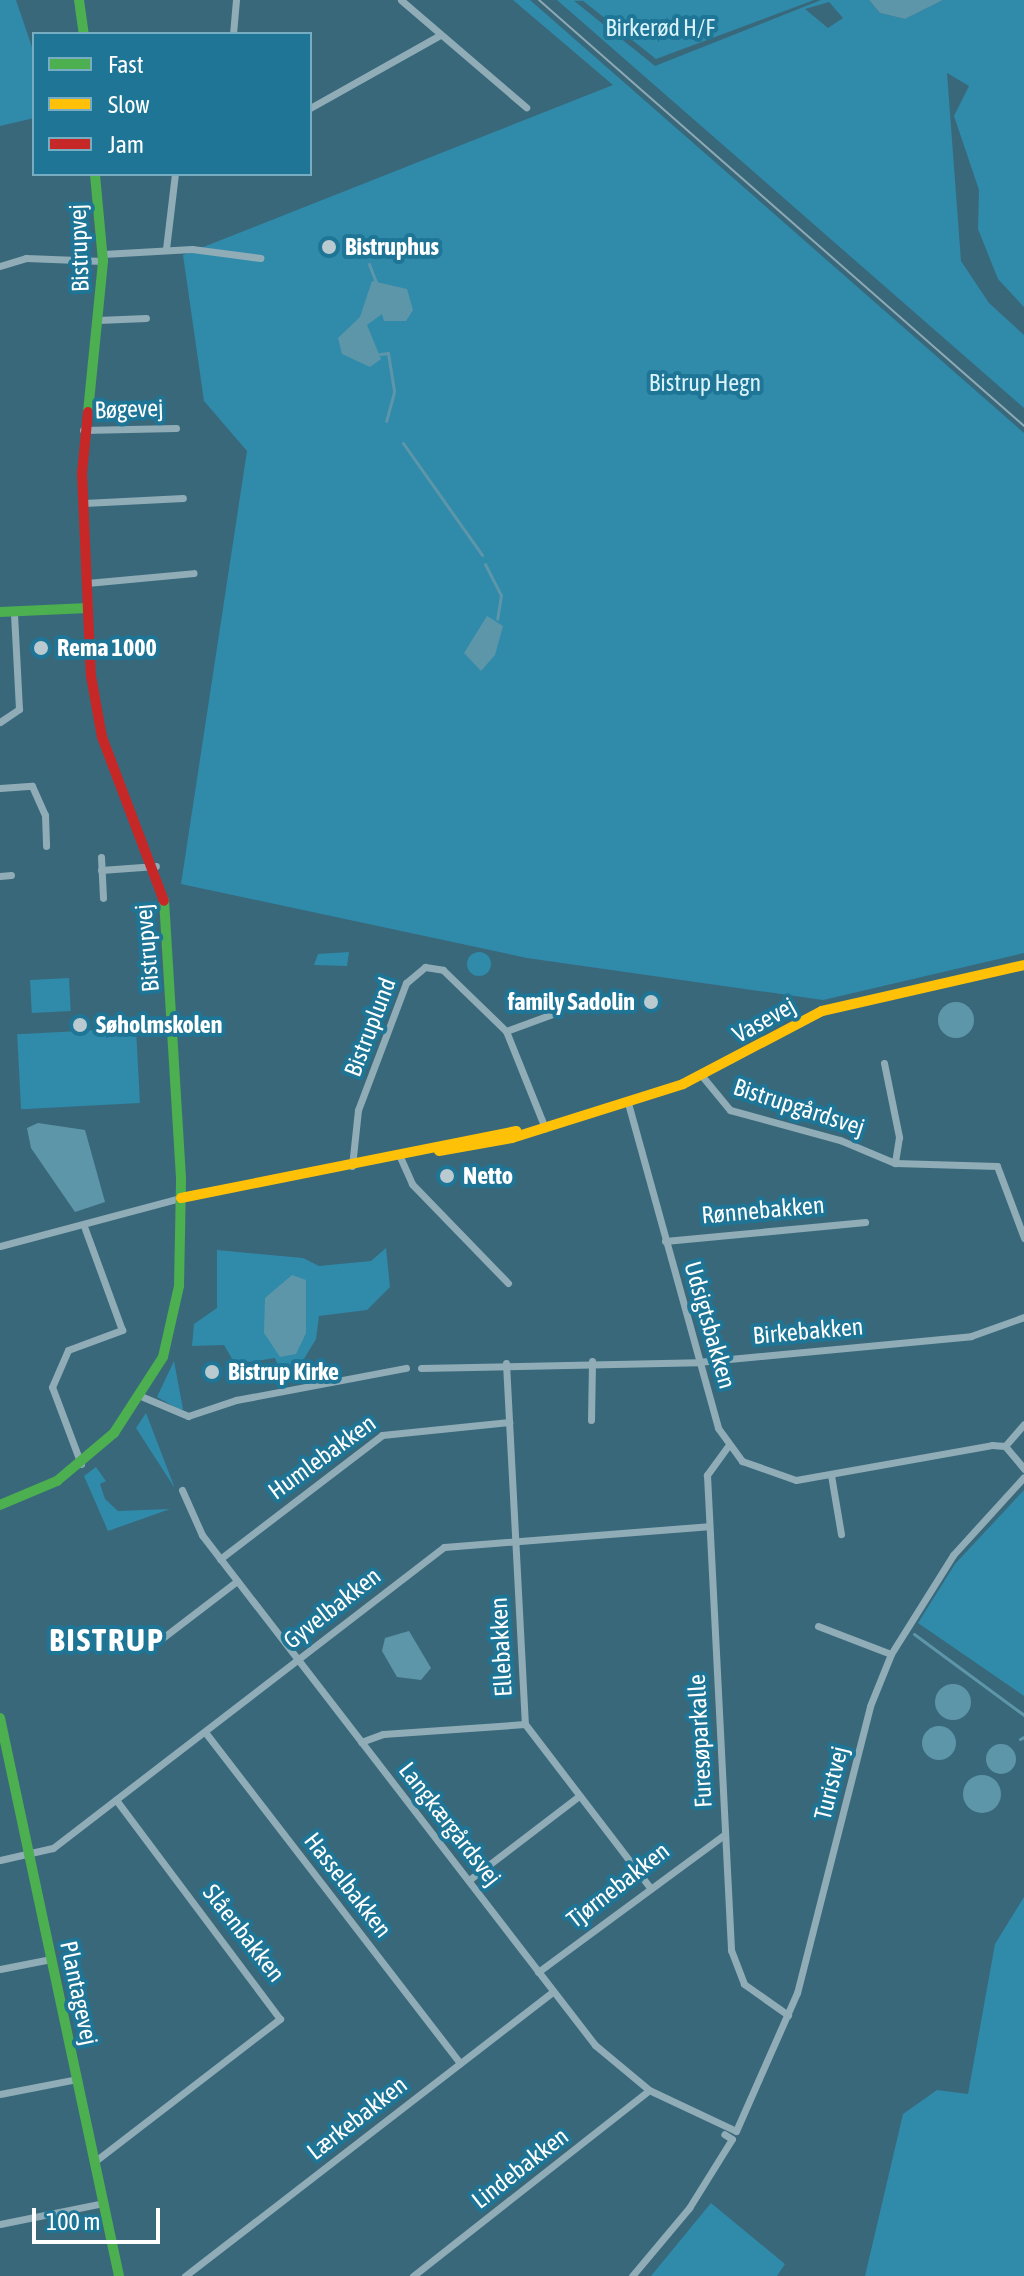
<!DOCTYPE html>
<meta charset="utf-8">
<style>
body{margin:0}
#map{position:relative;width:1024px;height:2276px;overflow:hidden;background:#39687b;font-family:"Asap Condensed",sans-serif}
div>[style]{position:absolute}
.green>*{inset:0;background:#308aaa;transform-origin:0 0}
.round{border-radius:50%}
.water>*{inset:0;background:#5e96a9}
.stream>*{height:3px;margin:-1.5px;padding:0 1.5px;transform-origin:1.5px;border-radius:1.5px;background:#5e96a9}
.street>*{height:7px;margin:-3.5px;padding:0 3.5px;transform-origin:3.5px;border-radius:3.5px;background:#90acb6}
.fast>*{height:10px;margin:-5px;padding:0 5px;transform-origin:5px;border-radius:5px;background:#4caf50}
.slow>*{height:10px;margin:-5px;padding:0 5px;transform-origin:5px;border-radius:5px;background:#ffc107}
.jam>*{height:10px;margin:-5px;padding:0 5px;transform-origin:5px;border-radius:5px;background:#c62828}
.tram>*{height:2px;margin:-1px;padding:0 1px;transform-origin:1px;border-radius:1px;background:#8ea9b4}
.dots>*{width:22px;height:22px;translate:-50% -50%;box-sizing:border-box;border:4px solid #1e7596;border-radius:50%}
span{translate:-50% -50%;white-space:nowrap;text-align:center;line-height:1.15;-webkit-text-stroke:8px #1e7596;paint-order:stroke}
.park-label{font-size:24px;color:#daf3fa}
.poi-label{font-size:24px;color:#fff;font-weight:700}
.left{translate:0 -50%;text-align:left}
.right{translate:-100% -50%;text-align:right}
.street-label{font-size:24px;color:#fff}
.district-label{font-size:32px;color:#fff;font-weight:700;letter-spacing:2px}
.legend{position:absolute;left:32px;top:32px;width:280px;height:144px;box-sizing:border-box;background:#1e7596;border:2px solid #78acc0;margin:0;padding:10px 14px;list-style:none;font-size:24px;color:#fff}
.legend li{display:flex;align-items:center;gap:16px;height:40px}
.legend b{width:40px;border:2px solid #78acc0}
.scale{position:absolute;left:32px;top:2208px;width:128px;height:36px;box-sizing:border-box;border:4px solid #fff;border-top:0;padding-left:10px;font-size:24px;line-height:28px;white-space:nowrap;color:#fff;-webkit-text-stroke:6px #1e7596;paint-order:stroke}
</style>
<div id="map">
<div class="green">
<div style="clip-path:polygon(0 0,16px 0,34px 53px,34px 118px,0 126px)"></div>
<div style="clip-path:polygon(513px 0,530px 0,1024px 433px,1024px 953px,823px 1000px,527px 958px,181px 884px,247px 451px,204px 401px,183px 255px,613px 85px)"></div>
<div style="clip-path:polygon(evenodd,557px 0,573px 0,655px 66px,821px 0,869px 0,880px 13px,905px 19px,943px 0,1024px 0,1024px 307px,998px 279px,978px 229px,979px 190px,954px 116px,969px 86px,947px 73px,961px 261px,989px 303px,1024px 335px,1024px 408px,557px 0,829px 2px,843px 18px,828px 28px,805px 9px,829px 2px)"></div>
<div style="clip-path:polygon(582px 0,814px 0,656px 59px)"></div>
<div class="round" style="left:467px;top:952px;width:24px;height:24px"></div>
<div style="clip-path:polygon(349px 952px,347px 966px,314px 965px,318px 954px)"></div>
<div style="left:69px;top:978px;width:33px;height:39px;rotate:87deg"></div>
<div style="left:136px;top:1028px;width:75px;height:119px;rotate:87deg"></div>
<div style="clip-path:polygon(386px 1248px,390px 1287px,367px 1310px,319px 1316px,316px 1339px,299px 1367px,281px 1373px,275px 1358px,235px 1364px,224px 1345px,192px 1346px,194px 1324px,217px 1308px,217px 1250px,303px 1258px,319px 1266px,371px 1261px)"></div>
<div style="clip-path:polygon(174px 1361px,183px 1409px,180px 1410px,157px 1397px)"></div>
<div style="clip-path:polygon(146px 1413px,174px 1486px,174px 1487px,136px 1428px)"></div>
<div style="clip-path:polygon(96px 1467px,106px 1481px,100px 1484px,105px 1499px,118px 1511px,170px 1509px,108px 1531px,84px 1476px)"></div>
<div style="clip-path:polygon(1024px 1490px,1024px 1696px,918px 1623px,955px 1564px)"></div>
<div style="clip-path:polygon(1024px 1897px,1024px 2276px,865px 2276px,903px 2114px,937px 2090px,968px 2094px,995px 1944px)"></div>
<div style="clip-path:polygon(711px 2203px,785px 2264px,777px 2276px,651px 2276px)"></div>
</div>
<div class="water">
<div style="clip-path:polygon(869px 0,943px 0,905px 19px,880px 13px)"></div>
<div style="clip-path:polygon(372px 281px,407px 289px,413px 310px,406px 321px,384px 321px,382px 314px,367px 325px,381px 359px,370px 367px,342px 354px,338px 338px,360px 317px)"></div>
<div style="clip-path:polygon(487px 616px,503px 626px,495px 655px,481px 671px,464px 653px)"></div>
<div class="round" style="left:938px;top:1002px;width:36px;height:36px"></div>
<div style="clip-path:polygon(38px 1123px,85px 1130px,105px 1202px,75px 1212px,31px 1148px,27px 1128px)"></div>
<div style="clip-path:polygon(292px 1275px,306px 1280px,306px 1333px,296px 1354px,280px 1357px,264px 1333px,265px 1298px)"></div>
<div style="clip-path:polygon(409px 1631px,431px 1668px,421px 1680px,397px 1677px,382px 1651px,385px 1638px)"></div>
<div class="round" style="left:935px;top:1684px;width:36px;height:36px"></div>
<div class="round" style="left:922px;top:1726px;width:34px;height:34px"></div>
<div class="round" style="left:986px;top:1744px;width:30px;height:30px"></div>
<div class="round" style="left:963px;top:1775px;width:38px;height:38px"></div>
</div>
<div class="stream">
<div style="left:369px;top:264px;width:19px;rotate:69deg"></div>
<div style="left:380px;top:354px;width:8px;rotate:-7deg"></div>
<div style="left:388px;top:353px;width:39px;rotate:81deg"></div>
<div style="left:394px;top:392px;width:30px;rotate:105deg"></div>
<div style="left:403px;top:443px;width:137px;rotate:54.8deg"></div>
<div style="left:485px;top:564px;width:35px;rotate:63deg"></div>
<div style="left:501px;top:595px;width:24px;rotate:99deg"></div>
<div style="left:914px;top:1634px;width:137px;rotate:36.4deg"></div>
<div style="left:1020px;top:1739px;width:4px;rotate:-27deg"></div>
</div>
<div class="street">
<div style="left:401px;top:0;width:165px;rotate:40.6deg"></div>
<div style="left:233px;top:34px;width:34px;rotate:-85deg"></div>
<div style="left:310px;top:108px;width:149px;rotate:-29.3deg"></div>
<div style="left:166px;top:249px;width:76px;rotate:-83.2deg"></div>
<div style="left:103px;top:254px;width:89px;rotate:-3.2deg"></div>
<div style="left:192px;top:249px;width:69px;rotate:7.5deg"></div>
<div style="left:0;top:266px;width:27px;rotate:-17deg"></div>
<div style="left:26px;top:258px;width:77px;rotate:2.2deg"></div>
<div style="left:98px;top:320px;width:48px;rotate:-2.4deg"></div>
<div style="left:83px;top:430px;width:93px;rotate:-1.2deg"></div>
<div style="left:84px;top:503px;width:99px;rotate:-2.9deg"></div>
<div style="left:87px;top:583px;width:107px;rotate:-5.3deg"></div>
<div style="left:0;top:722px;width:23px;rotate:-34deg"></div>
<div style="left:19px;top:709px;width:97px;rotate:-93deg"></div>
<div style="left:0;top:788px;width:32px;rotate:-4deg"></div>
<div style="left:32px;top:786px;width:32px;rotate:66deg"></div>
<div style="left:45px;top:815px;width:31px;rotate:88deg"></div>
<div style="left:101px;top:857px;width:41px;rotate:87.2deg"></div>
<div style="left:101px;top:870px;width:55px;rotate:-4.2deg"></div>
<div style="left:0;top:876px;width:11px;rotate:-5deg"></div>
<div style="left:506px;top:1031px;width:55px;rotate:-20.1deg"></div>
<div style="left:884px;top:1063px;width:76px;rotate:78.5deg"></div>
<div style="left:899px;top:1137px;width:26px;rotate:99deg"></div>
<div style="left:702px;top:1076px;width:44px;rotate:50.5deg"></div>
<div style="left:730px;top:1110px;width:114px;rotate:15.3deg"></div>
<div style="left:840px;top:1140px;width:60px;rotate:22.7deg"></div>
<div style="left:895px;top:1163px;width:102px;rotate:1.7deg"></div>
<div style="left:997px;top:1166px;width:77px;rotate:69.4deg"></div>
<div style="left:628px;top:1103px;width:337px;rotate:74.5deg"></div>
<div style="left:718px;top:1428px;width:41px;rotate:54deg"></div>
<div style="left:742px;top:1461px;width:57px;rotate:19.4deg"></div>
<div style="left:796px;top:1480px;width:199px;rotate:-10.1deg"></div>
<div style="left:992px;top:1445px;width:13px;rotate:4deg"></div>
<div style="left:1005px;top:1446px;width:30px;rotate:50deg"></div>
<div style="left:401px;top:1159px;width:27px;rotate:66deg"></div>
<div style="left:412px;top:1184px;width:138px;rotate:45.9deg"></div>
<div style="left:352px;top:1166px;width:56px;rotate:-83.9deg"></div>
<div style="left:358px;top:1110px;width:136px;rotate:-69.3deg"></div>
<div style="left:406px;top:983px;width:25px;rotate:-40deg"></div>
<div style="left:425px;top:967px;width:18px;rotate:9deg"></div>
<div style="left:443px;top:970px;width:88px;rotate:44.1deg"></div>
<div style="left:506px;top:1031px;width:105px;rotate:68.1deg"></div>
<div style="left:665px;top:1241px;width:201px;rotate:-5.4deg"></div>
<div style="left:0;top:1246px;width:187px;rotate:-14.9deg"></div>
<div style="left:506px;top:1363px;width:361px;rotate:87deg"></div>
<div style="left:525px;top:1724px;width:204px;rotate:52.6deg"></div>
<div style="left:421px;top:1368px;width:277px;rotate:-1.2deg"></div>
<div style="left:698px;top:1362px;width:274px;rotate:-5.4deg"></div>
<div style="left:971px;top:1336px;width:56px;rotate:-19.7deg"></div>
<div style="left:143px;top:1397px;width:49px;rotate:22.9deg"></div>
<div style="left:188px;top:1416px;width:51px;rotate:-18.4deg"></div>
<div style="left:236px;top:1400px;width:173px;rotate:-10.7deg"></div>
<div style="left:591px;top:1420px;width:59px;rotate:-89deg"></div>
<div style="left:728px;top:1446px;width:36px;rotate:126deg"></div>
<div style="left:707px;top:1475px;width:476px;rotate:87.1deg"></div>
<div style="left:731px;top:1950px;width:36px;rotate:69deg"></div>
<div style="left:744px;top:1984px;width:54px;rotate:35.2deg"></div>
<div style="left:1005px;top:1446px;width:29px;rotate:-49deg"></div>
<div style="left:81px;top:1464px;width:82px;rotate:-110.6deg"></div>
<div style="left:52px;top:1387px;width:40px;rotate:-66.6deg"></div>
<div style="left:68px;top:1350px;width:58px;rotate:-20.3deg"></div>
<div style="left:122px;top:1330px;width:108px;rotate:-110.1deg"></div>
<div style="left:831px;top:1475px;width:60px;rotate:80.4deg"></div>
<div style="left:182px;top:1490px;width:49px;rotate:66deg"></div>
<div style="left:202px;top:1535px;width:644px;rotate:52.38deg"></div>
<div style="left:595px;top:2045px;width:70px;rotate:39.8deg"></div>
<div style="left:649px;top:2090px;width:96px;rotate:25.2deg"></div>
<div style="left:736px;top:2131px;width:151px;rotate:-66.2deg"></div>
<div style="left:797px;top:1993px;width:296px;rotate:-75.7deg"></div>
<div style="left:870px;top:1706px;width:56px;rotate:-68deg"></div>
<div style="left:891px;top:1654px;width:117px;rotate:-57.9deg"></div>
<div style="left:953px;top:1555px;width:105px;rotate:-47.7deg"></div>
<div style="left:220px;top:1559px;width:204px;rotate:-37.4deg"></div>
<div style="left:382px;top:1435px;width:128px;rotate:-5.8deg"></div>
<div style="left:818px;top:1626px;width:78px;rotate:21deg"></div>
<div style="left:156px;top:1643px;width:102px;rotate:-37.4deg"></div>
<div style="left:205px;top:1732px;width:418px;rotate:52.4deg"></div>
<div style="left:361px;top:1742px;width:23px;rotate:-20deg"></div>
<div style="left:383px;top:1734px;width:142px;rotate:-4deg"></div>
<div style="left:0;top:1860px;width:54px;rotate:-12.8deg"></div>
<div style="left:53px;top:1848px;width:493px;rotate:-37.6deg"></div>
<div style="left:444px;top:1547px;width:265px;rotate:-4.5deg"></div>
<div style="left:469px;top:1880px;width:138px;rotate:-37.4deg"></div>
<div style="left:0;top:1969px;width:52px;rotate:-11.1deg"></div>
<div style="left:538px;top:1972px;width:232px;rotate:-36.4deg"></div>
<div style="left:0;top:2094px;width:78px;rotate:-11deg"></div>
<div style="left:94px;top:2162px;width:235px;rotate:-37.6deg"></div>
<div style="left:280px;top:2019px;width:274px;rotate:-126.8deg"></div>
<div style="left:0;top:2224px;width:105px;rotate:-11.5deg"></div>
<div style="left:185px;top:2276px;width:465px;rotate:-37.7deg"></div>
<div style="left:413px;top:2276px;width:300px;rotate:-38.2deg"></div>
<div style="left:632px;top:2276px;width:89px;rotate:-50deg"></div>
<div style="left:689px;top:2208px;width:81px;rotate:-58.1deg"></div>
<div style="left:732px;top:2139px;width:9px;rotate:-148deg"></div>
</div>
<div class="fast">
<div style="left:79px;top:0;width:34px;rotate:82deg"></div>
<div style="left:88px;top:412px;width:152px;rotate:-84.3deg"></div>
<div style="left:103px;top:261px;width:87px;rotate:-95.3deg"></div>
<div style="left:0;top:612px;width:88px;rotate:-2.6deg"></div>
<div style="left:0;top:1505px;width:62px;rotate:-22.8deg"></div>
<div style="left:57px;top:1481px;width:75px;rotate:-40.1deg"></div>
<div style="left:114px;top:1433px;width:90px;rotate:-57.2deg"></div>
<div style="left:163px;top:1357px;width:73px;rotate:-77.3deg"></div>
<div style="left:179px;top:1286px;width:108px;rotate:-88.9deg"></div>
<div style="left:181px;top:1178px;width:278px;rotate:-93.5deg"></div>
<div style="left:0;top:1718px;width:571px;rotate:77.96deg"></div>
</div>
<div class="slow">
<div style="left:439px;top:1151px;width:74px;rotate:-10.1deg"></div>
<div style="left:512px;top:1138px;width:179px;rotate:-17.5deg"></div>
<div style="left:683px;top:1084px;width:157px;rotate:-27.7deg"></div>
<div style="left:822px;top:1011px;width:207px;rotate:-12.8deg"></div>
<div style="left:181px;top:1198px;width:342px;rotate:-11.3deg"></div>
</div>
<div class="jam">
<div style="left:88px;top:412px;width:61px;rotate:95.6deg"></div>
<div style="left:82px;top:473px;width:203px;rotate:87.5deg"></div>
<div style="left:91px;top:676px;width:62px;rotate:79.8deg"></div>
<div style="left:102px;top:737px;width:175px;rotate:69.3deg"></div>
</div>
<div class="tram">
<div style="left:539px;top:0;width:646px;rotate:41.29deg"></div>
</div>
<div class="dots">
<div style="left:329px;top:247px;background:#bacad1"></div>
<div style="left:41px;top:648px;background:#bacad1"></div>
<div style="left:651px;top:1002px;background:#bacad1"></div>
<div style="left:80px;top:1025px;background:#bacad1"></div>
<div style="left:447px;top:1176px;background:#bacad1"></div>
<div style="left:212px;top:1372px;background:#bacad1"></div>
</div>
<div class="park-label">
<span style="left:660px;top:28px">Birkerød H/F</span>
<span style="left:705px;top:383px">Bistrup Hegn</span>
</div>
<div class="poi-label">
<span class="left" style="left:345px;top:247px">Bistruphus</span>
<span class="left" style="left:57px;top:648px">Rema 1000</span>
<span class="right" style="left:635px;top:1002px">family Sadolin</span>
<span class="left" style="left:96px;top:1025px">Søholmskolen</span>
<span class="left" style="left:463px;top:1176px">Netto</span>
<span class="left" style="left:228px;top:1372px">Bistrup Kirke</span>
</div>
<div class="street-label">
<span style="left:79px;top:248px;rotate:-92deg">Bistrupvej</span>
<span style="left:129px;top:409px;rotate:-2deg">Bøgevej</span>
<span style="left:147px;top:948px;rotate:-95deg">Bistrupvej</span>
<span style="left:764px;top:1020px;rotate:-29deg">Vasevej</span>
<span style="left:370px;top:1027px;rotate:-69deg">Bistruplund</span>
<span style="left:799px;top:1107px;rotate:18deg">Bistrupgårdsvej</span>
<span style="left:763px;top:1210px;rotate:-5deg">Rønnebakken</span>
<span style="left:710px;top:1325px;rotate:74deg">Udsigtsbakken</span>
<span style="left:808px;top:1331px;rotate:-5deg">Birkebakken</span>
<span style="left:322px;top:1457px;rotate:-36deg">Humlebakken</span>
<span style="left:332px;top:1608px;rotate:-38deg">Gyvelbakken</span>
<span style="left:501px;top:1647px;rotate:-93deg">Ellebakken</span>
<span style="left:700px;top:1741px;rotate:-93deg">Furesøparkalle</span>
<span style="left:831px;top:1783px;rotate:-76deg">Turistvej</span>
<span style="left:450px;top:1824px;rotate:52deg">Langkærgårdsvej</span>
<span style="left:348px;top:1885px;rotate:52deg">Hasselbakken</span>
<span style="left:618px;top:1885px;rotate:-38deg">Tjørnebakken</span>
<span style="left:244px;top:1933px;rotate:52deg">Slåenbakken</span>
<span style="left:79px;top:1993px;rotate:78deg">Plantagevej</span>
<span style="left:357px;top:2118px;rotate:-38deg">Lærkebakken</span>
<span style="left:520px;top:2168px;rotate:-38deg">Lindebakken</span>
</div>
<div class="district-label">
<span style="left:107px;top:1640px">BISTRUP</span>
</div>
<ul class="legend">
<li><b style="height:10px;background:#4caf50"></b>Fast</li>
<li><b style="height:10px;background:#ffc107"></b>Slow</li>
<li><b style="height:10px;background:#c62828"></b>Jam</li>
</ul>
<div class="scale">100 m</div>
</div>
